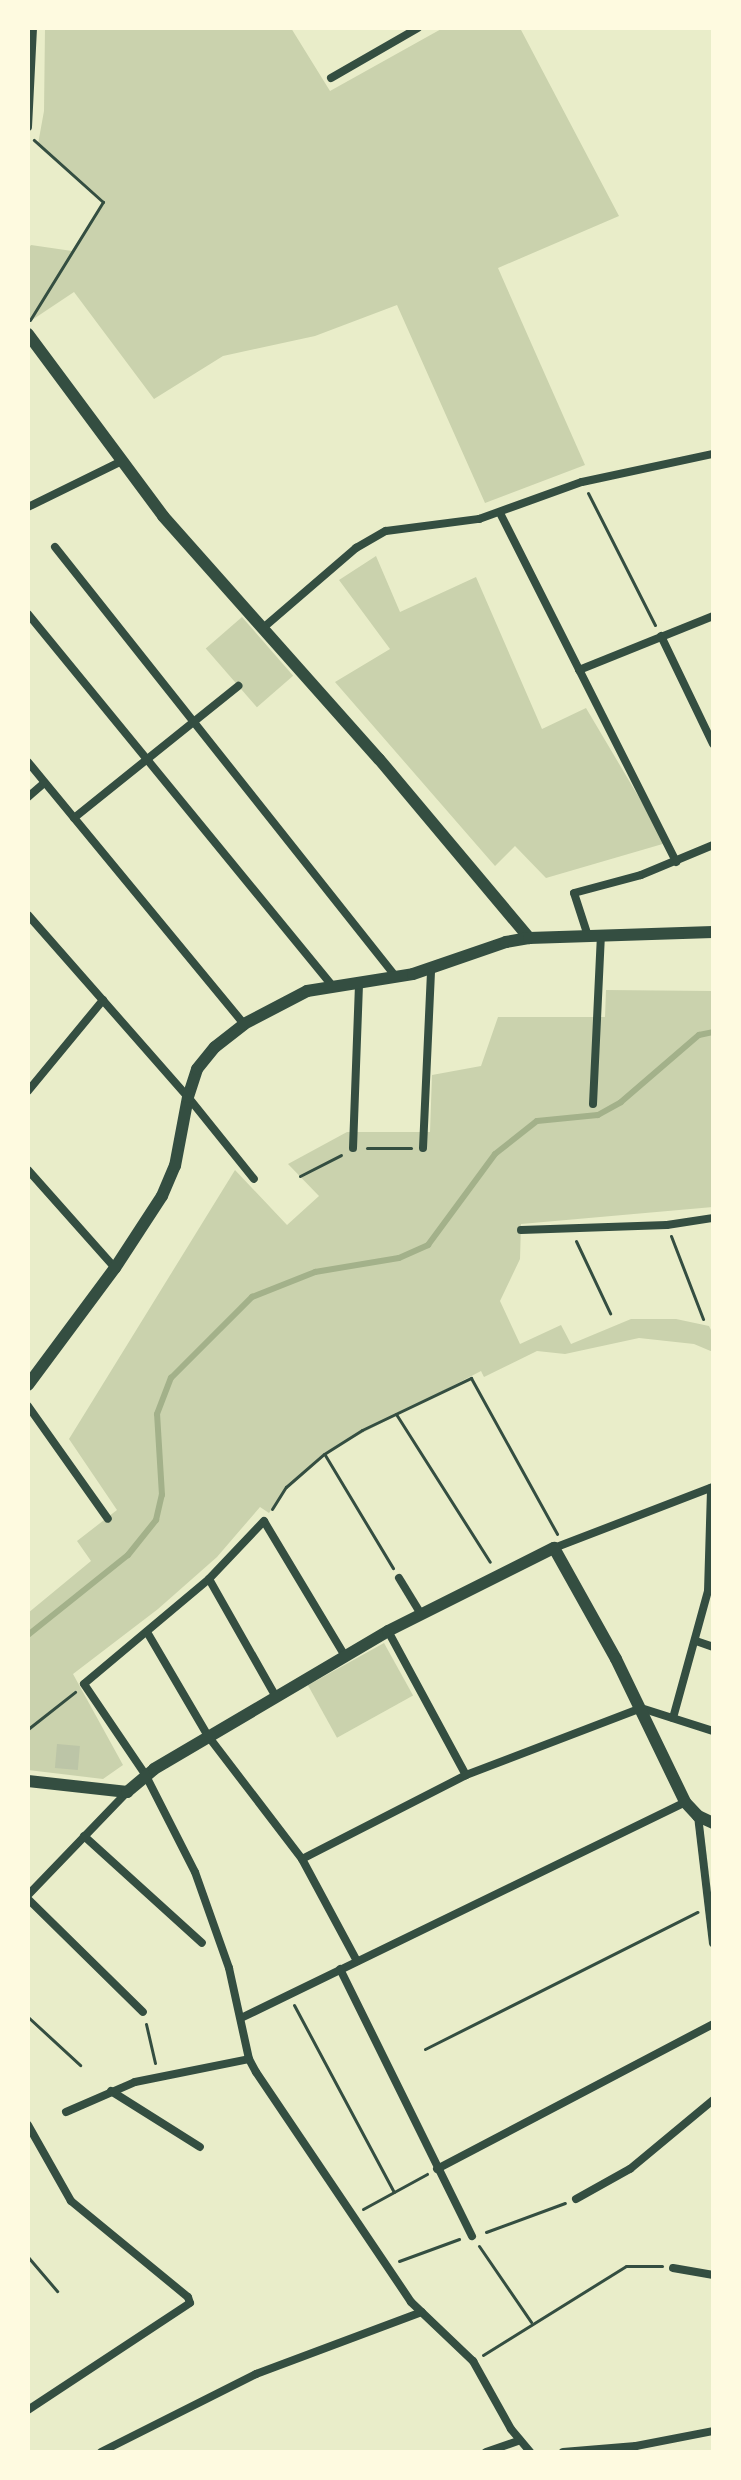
<!DOCTYPE html>
<style>
body{margin:0}
#map{position:relative;width:741px;height:2480px;overflow:hidden;background:#e9edc9;font-family:Commissioner,sans-serif}
div>[style]{position:absolute}
.green>*{inset:0;background:#cad2ad;transform-origin:0 0}
.stream>*{height:6px;margin:-3px;padding:0 3px;transform-origin:3px;border-radius:3px;background:#a3b18a}
.building>*{inset:0;background:#bcc5a7;transform-origin:0 0}
.path>*{height:3px;margin:-1.5px;padding:0 1.5px;transform-origin:1.5px;border-radius:1.5px;background:#344e41}
.minor>*{height:8px;margin:-4px;padding:0 4px;transform-origin:4px;border-radius:4px;background:#344e41}
.tertiary>*{height:12px;margin:-6px;padding:0 6px;transform-origin:6px;border-radius:6px;background:#344e41}
span{translate:-50% -50%;white-space:nowrap;text-align:center;line-height:1.15;-webkit-text-stroke:8px #fefae0;paint-order:stroke}
.frame{position:absolute;inset:0;border:30px solid #fefae0;pointer-events:none}
</style>
<div id="map">
<div class="green">
<div style="clip-path:polygon(45px 28px,291px 28px,330px 91px,443px 28px,520px 28px,619px 216px,498px 268px,585px 465px,485px 503px,397px 305px,315px 336px,223px 356px,154px 399px,74px 292px,32px 320px,28px 316px,28px 249px,31px 245px,72px 251px,103px 202px,38px 144px,44px 111px)"></div>
<div style="clip-path:polygon(376px 556px,400px 612px,476px 577px,542px 729px,586px 708px,666px 843px,546px 878px,515px 846px,495px 866px,335px 682px,390px 649px,339px 580px)"></div>
<div style="left:242px;top:617px;width:78px;height:48px;rotate:49deg"></div>
<div style="clip-path:polygon(606px 990px,713px 991px,713px 1207px,521px 1224px,520px 1259px,500px 1301px,520px 1344px,561px 1325px,571px 1344px,631px 1319px,676px 1319px,709px 1326px,713px 1334px,713px 1352px,694px 1344px,639px 1338px,565px 1354px,537px 1351px,484px 1377px,481px 1371px,324px 1453px,288px 1485px,269px 1513px,260px 1507px,217px 1557px,158px 1609px,73px 1674px,123px 1765px,103px 1779px,28px 1770px,28px 1613px,91px 1561px,77px 1541px,117px 1510px,69px 1439px,235px 1170px,287px 1225px,319px 1196px,288px 1164px,347px 1132px,430px 1132px,432px 1075px,481px 1066px,498px 1017px,605px 1017px)"></div>
<div style="left:384px;top:1643px;width:60px;height:87px;rotate:61deg"></div>
</div>
<div class="stream">
<div style="left:28px;top:1635px;width:128px;rotate:-38.7deg"></div>
<div style="left:128px;top:1555px;width:45px;rotate:-51.3deg"></div>
<div style="left:156px;top:1520px;width:26px;rotate:-77deg"></div>
<div style="left:162px;top:1495px;width:81px;rotate:-93.5deg"></div>
<div style="left:157px;top:1414px;width:39px;rotate:-69deg"></div>
<div style="left:171px;top:1378px;width:115px;rotate:-45deg"></div>
<div style="left:252px;top:1297px;width:68px;rotate:-21.6deg"></div>
<div style="left:315px;top:1272px;width:85px;rotate:-9.5deg"></div>
<div style="left:399px;top:1258px;width:32px;rotate:-24deg"></div>
<div style="left:428px;top:1245px;width:113px;rotate:-53.6deg"></div>
<div style="left:495px;top:1154px;width:53px;rotate:-38.2deg"></div>
<div style="left:537px;top:1121px;width:61px;rotate:-5.6deg"></div>
<div style="left:598px;top:1115px;width:26px;rotate:-29deg"></div>
<div style="left:621px;top:1102px;width:103px;rotate:-40.7deg"></div>
<div style="left:699px;top:1035px;width:14px;rotate:-12deg"></div>
</div>
<div class="building">
<div style="left:57px;top:1744px;width:23px;height:24px;rotate:5deg"></div>
</div>
<div class="path">
<div style="left:30px;top:320px;width:139px;rotate:-58.3deg"></div>
<div style="left:103px;top:202px;width:93px;rotate:-138.1deg"></div>
<div style="left:588px;top:493px;width:148px;rotate:63.1deg"></div>
<div style="left:367px;top:1148px;width:44px"></div>
<div style="left:300px;top:1176px;width:46px;rotate:-27.1deg"></div>
<div style="left:671px;top:1236px;width:89px;rotate:68.9deg"></div>
<div style="left:576px;top:1241px;width:80px;rotate:64.7deg"></div>
<div style="left:396px;top:1414px;width:175px;rotate:57.6deg"></div>
<div style="left:325px;top:1455px;width:132px;rotate:59deg"></div>
<div style="left:272px;top:1509px;width:26px;rotate:-58deg"></div>
<div style="left:286px;top:1487px;width:50px;rotate:-41deg"></div>
<div style="left:324px;top:1454px;width:45px;rotate:-32.3deg"></div>
<div style="left:362px;top:1430px;width:121px;rotate:-25.5deg"></div>
<div style="left:471px;top:1378px;width:178px;rotate:61.1deg"></div>
<div style="left:28px;top:1729px;width:60px;rotate:-38.2deg"></div>
<div style="left:294px;top:2005px;width:212px;rotate:61.9deg"></div>
<div style="left:28px;top:2017px;width:71px;rotate:42.7deg"></div>
<div style="left:146px;top:2024px;width:40px;rotate:77deg"></div>
<div style="left:425px;top:2049px;width:305px;rotate:-26.7deg"></div>
<div style="left:363px;top:2209px;width:73px;rotate:-28.7deg"></div>
<div style="left:486px;top:2232px;width:84px;rotate:-20.2deg"></div>
<div style="left:479px;top:2246px;width:92px;rotate:55.6deg"></div>
<div style="left:28px;top:2257px;width:45px;rotate:49.5deg"></div>
<div style="left:399px;top:2261px;width:64px;rotate:-20.1deg"></div>
<div style="left:483px;top:2355px;width:168px;rotate:-31.9deg"></div>
<div style="left:626px;top:2266px;width:36px"></div>
</div>
<div class="minor">
<div style="left:331px;top:78px;width:100px;rotate:-29.9deg"></div>
<div style="left:28px;top:127px;width:99px;rotate:-87.1deg"></div>
<div style="left:28px;top:507px;width:102px;rotate:-26.1deg"></div>
<div style="left:500px;top:513px;width:391px;rotate:63.2deg"></div>
<div style="left:55px;top:547px;width:549px;rotate:51.58deg"></div>
<div style="left:28px;top:614px;width:478px;rotate:50.7deg"></div>
<div style="left:263px;top:628px;width:123px;rotate:-40.7deg"></div>
<div style="left:356px;top:548px;width:34px;rotate:-30deg"></div>
<div style="left:386px;top:531px;width:94px;rotate:-7.4deg"></div>
<div style="left:479px;top:519px;width:109px;rotate:-19.8deg"></div>
<div style="left:582px;top:482px;width:134px;rotate:-12.1deg"></div>
<div style="left:661px;top:636px;width:120px;rotate:64.3deg"></div>
<div style="left:579px;top:670px;width:144px;rotate:-21.9deg"></div>
<div style="left:28px;top:762px;width:340px;rotate:50.5deg"></div>
<div style="left:28px;top:797px;width:21px;rotate:-41deg"></div>
<div style="left:74px;top:818px;width:211px;rotate:-38.8deg"></div>
<div style="left:28px;top:915px;width:242px;rotate:48.7deg"></div>
<div style="left:188px;top:1097px;width:105px;rotate:51.2deg"></div>
<div style="left:588px;top:936px;width:45px;rotate:-108deg"></div>
<div style="left:574px;top:893px;width:69px;rotate:-15deg"></div>
<div style="left:641px;top:875px;width:78px;rotate:-22.6deg"></div>
<div style="left:28px;top:1091px;width:118px;rotate:-50.5deg"></div>
<div style="left:593px;top:1104px;width:168px;rotate:-87.3deg"></div>
<div style="left:353px;top:1148px;width:167px;rotate:-87.9deg"></div>
<div style="left:423px;top:1148px;width:179px;rotate:-87.4deg"></div>
<div style="left:28px;top:1170px;width:131px;rotate:48.4deg"></div>
<div style="left:521px;top:1230px;width:146px;rotate:-2deg"></div>
<div style="left:667px;top:1225px;width:47px;rotate:-8.7deg"></div>
<div style="left:28px;top:1406px;width:138px;rotate:54.7deg"></div>
<div style="left:554px;top:1548px;width:170px;rotate:-21deg"></div>
<div style="left:399px;top:1578px;width:42px;rotate:58.6deg"></div>
<div style="left:209px;top:1579px;width:136px;rotate:60.4deg"></div>
<div style="left:388px;top:1631px;width:164px;rotate:61.6deg"></div>
<div style="left:147px;top:1632px;width:121px;rotate:59.6deg"></div>
<div style="left:208px;top:1736px;width:155px;rotate:52.6deg"></div>
<div style="left:302px;top:1859px;width:116px;rotate:61.7deg"></div>
<div style="left:696px;top:1641px;width:18px;rotate:19deg"></div>
<div style="left:345px;top:1656px;width:157px;rotate:-121deg"></div>
<div style="left:264px;top:1521px;width:80px;rotate:133.5deg"></div>
<div style="left:209px;top:1579px;width:163px;rotate:140deg"></div>
<div style="left:84px;top:1684px;width:109px;rotate:55.9deg"></div>
<div style="left:145px;top:1774px;width:110px;rotate:63deg"></div>
<div style="left:195px;top:1872px;width:102px;rotate:70.5deg"></div>
<div style="left:229px;top:1968px;width:93px;rotate:77.6deg"></div>
<div style="left:249px;top:2059px;width:15px;rotate:62deg"></div>
<div style="left:256px;top:2072px;width:277px;rotate:56deg"></div>
<div style="left:411px;top:2302px;width:86px;rotate:43.6deg"></div>
<div style="left:473px;top:2361px;width:78px;rotate:60.8deg"></div>
<div style="left:511px;top:2429px;width:30px;rotate:50deg"></div>
<div style="left:673px;top:1718px;width:132px;rotate:-74.6deg"></div>
<div style="left:708px;top:1591px;width:103px;rotate:-88.3deg"></div>
<div style="left:698px;top:1816px;width:128px;rotate:83.3deg"></div>
<div style="left:84px;top:1836px;width:159px;rotate:42.2deg"></div>
<div style="left:302px;top:1859px;width:184px;rotate:-27.1deg"></div>
<div style="left:466px;top:1775px;width:187px;rotate:-20.9deg"></div>
<div style="left:641px;top:1708px;width:76px;rotate:17.7deg"></div>
<div style="left:28px;top:1895px;width:143px;rotate:-46.1deg"></div>
<div style="left:28px;top:1899px;width:161px;rotate:44.5deg"></div>
<div style="left:340px;top:1969px;width:298px;rotate:63.7deg"></div>
<div style="left:241px;top:2018px;width:494px;rotate:-25.9deg"></div>
<div style="left:111px;top:2091px;width:105px;rotate:32.2deg"></div>
<div style="left:66px;top:2112px;width:75px;rotate:-23.5deg"></div>
<div style="left:135px;top:2082px;width:116px;rotate:-11.4deg"></div>
<div style="left:28px;top:2125px;width:87px;rotate:60.5deg"></div>
<div style="left:71px;top:2201px;width:151px;rotate:39.4deg"></div>
<div style="left:188px;top:2297px;width:6px;rotate:72deg"></div>
<div style="left:190px;top:2303px;width:194px;rotate:146.6deg"></div>
<div style="left:437px;top:2169px;width:312px;rotate:-27.7deg"></div>
<div style="left:576px;top:2199px;width:62px;rotate:-29.1deg"></div>
<div style="left:630px;top:2169px;width:108px;rotate:-39.7deg"></div>
<div style="left:673px;top:2268px;width:41px;rotate:9.9deg"></div>
<div style="left:101px;top:2452px;width:174px;rotate:-26.7deg"></div>
<div style="left:256px;top:2374px;width:177px;rotate:-20.5deg"></div>
<div style="left:486px;top:2452px;width:36px;rotate:-19deg"></div>
<div style="left:563px;top:2452px;width:73px;rotate:-4.7deg"></div>
<div style="left:636px;top:2446px;width:78px;rotate:-11deg"></div>
</div>
<div class="tertiary">
<div style="left:28px;top:334px;width:227px;rotate:53.4deg"></div>
<div style="left:163px;top:516px;width:325px;rotate:48.4deg"></div>
<div style="left:379px;top:759px;width:234px;rotate:50deg"></div>
<div style="left:28px;top:1385px;width:146px;rotate:-53.4deg"></div>
<div style="left:115px;top:1268px;width:86px;rotate:-56.9deg"></div>
<div style="left:162px;top:1196px;width:33px;rotate:-67deg"></div>
<div style="left:175px;top:1166px;width:70px;rotate:-79.3deg"></div>
<div style="left:188px;top:1097px;width:29px;rotate:-72deg"></div>
<div style="left:197px;top:1069px;width:28px;rotate:-51deg"></div>
<div style="left:215px;top:1047px;width:37px;rotate:-38deg"></div>
<div style="left:244px;top:1024px;width:71px;rotate:-27.6deg"></div>
<div style="left:307px;top:991px;width:107px;rotate:-9.1deg"></div>
<div style="left:413px;top:974px;width:98px;rotate:-19deg"></div>
<div style="left:506px;top:942px;width:23px;rotate:-10deg"></div>
<div style="left:529px;top:938px;width:184px;rotate:-1.9deg"></div>
<div style="left:28px;top:1781px;width:100px;rotate:6.3deg"></div>
<div style="left:127px;top:1792px;width:35px;rotate:-40deg"></div>
<div style="left:154px;top:1769px;width:272px;rotate:-30.5deg"></div>
<div style="left:388px;top:1631px;width:186px;rotate:-26.6deg"></div>
<div style="left:554px;top:1548px;width:127px;rotate:60.8deg"></div>
<div style="left:616px;top:1659px;width:159px;rotate:64.2deg"></div>
<div style="left:685px;top:1802px;width:19px;rotate:47deg"></div>
<div style="left:698px;top:1816px;width:17px;rotate:25deg"></div>
</div>
<div class="frame"></div>
</div>
